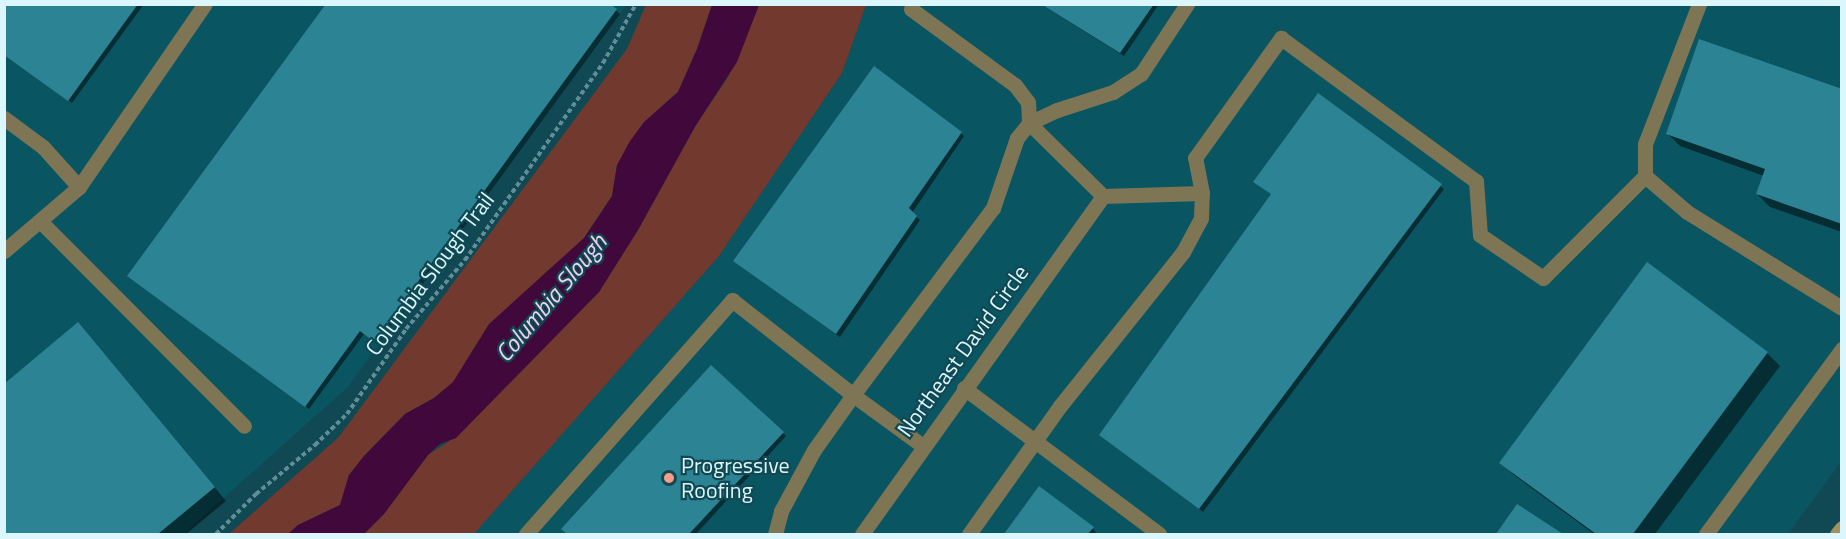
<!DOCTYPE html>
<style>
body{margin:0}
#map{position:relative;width:1846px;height:539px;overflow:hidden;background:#104954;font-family:"Titillium Web",sans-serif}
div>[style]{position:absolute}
.built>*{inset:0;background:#0a5562}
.green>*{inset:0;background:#723a2e}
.water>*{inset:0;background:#41083b}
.shadow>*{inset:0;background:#0007}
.building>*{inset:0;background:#2c8394}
.path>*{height:4px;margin-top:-2px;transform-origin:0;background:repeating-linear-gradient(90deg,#608d96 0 4.5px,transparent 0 7.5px)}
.lane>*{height:15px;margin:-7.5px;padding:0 7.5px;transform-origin:7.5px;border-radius:7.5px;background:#7e7555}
.street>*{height:15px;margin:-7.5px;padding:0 7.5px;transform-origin:7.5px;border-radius:7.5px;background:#7e7555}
.secondary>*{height:15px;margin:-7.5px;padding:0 7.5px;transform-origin:7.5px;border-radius:7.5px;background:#a0915e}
.dots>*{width:16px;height:16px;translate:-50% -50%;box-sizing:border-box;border:3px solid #104954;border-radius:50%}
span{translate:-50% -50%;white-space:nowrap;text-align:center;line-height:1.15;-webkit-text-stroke:4.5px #104954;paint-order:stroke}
.street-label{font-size:22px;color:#dbf6fc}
.poi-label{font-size:22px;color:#dbf6fc}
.left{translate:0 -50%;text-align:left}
.water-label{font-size:24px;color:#f4d1ed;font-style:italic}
.frame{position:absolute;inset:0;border:6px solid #dbf6fc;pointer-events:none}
</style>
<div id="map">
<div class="built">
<div style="clip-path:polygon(4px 5px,626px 5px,348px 387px,183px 534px,5px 534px)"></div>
<div style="clip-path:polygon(866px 5px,1841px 5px,1841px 462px,1788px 534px,474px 534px,719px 256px,842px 73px)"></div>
</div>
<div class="green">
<div style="clip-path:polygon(646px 5px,712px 5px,697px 49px,678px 92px,662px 106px,617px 165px,612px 196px,584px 238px,565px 258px,547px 271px,477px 343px,454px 382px,434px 398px,405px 414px,364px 456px,349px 475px,340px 505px,298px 525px,288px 534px,229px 534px,338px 438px,627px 49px)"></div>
<div style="clip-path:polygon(759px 5px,866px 5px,842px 73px,719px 256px,474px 534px,364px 534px,384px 514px,428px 455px,448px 442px,484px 409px,599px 292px,638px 230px,696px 125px,728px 77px)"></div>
</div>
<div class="water">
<div style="clip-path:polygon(712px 5px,759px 5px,737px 62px,696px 125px,638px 230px,599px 292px,456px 438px,440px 444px,428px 455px,384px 514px,364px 534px,288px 534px,298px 525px,340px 505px,349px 475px,364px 456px,405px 414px,434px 398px,453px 382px,489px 324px,584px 238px,612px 196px,617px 165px,630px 141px,644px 122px,678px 92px,697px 49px)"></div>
</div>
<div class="shadow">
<div style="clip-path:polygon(4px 4px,144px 4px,72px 103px,4px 54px)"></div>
<div style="clip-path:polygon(326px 4px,609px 4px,620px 14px,378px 345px,364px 334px,309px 409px,129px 276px)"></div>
<div style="clip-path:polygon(1041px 4px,1159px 4px,1124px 56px)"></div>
<div style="clip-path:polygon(1842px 91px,1842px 232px,1770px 207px,1757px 194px,1764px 176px,1680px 146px,1667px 133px)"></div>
<div style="clip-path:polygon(1318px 95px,1444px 189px,1203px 512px,1104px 438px,1273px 195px)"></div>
<div style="clip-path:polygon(961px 133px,964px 136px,912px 213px,920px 220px,840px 337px,739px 264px)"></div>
<div style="clip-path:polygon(90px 337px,226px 501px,186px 534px,4px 534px,4px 385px)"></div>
<div style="clip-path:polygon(1767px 353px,1780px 366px,1655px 534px,1594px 534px,1514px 475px,1501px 463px)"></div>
<div style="clip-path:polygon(711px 367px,786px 436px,696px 534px,568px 534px,563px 529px)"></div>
<div style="clip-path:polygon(1040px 488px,1093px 529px,1096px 532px,1094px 534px,1006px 534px)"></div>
<div style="clip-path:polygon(1517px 506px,1560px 534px,1498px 534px)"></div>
</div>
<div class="building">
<div style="clip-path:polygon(4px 4px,138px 4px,68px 101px,4px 55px)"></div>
<div style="clip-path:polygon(1041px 4px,1154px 4px,1120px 53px)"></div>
<div style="clip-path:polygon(325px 5px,611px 5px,617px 9px,374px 342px,360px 331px,305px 407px,127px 276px)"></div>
<div style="clip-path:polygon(1699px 39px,1842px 89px,1842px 224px,1756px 194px,1765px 169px,1666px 134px)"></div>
<div style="clip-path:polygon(874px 66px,962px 132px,909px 208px,917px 216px,836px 334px,733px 261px)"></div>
<div style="clip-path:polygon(1318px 93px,1442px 184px,1199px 509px,1099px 435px,1271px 194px,1253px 182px)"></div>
<div style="clip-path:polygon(1647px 262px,1768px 352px,1633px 534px,1596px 534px,1499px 463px)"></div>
<div style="clip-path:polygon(78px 322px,215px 487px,158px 534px,4px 534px,4px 384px)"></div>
<div style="clip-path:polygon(711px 365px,784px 432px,689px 534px,567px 534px,561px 529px)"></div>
<div style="clip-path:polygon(1039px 486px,1094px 527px,1088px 534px,1004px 534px)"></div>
<div style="clip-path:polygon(1517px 504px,1563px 534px,1496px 534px)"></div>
</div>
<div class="path">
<div style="left:216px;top:534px;width:57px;rotate:-45deg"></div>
<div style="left:256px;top:494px;width:77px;rotate:-39.7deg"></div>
<div style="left:315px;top:445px;width:45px;rotate:-44.1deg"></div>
<div style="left:347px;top:414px;width:103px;rotate:-55.2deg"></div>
<div style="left:406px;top:329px;width:91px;rotate:-49.5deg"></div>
<div style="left:465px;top:260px;width:241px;rotate:-55deg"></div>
<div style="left:603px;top:63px;width:68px;rotate:-60.8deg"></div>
</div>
<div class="lane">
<div style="left:1699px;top:4px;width:150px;rotate:111.1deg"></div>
<div style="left:1645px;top:144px;width:32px;rotate:90deg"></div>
<div style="left:1645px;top:176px;width:55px;rotate:40.6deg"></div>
<div style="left:1687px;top:212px;width:182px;rotate:31.8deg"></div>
<div style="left:911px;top:9px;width:129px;rotate:36.2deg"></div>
<div style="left:1015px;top:85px;width:21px;rotate:53deg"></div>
<div style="left:1028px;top:102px;width:21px;rotate:87deg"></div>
<div style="left:1029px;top:123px;width:31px;rotate:-25deg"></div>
<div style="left:1057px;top:110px;width:59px;rotate:-17.8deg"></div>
<div style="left:1113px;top:92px;width:33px;rotate:-33deg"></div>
<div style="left:1141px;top:74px;width:84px;rotate:-56.7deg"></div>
<div style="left:4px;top:118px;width:49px;rotate:36.6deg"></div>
<div style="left:43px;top:147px;width:54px;rotate:48deg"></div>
<div style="left:79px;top:187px;width:99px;rotate:139.5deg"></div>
<div style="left:79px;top:187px;width:222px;rotate:-55.5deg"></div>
<div style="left:40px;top:221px;width:289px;rotate:45.1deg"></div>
<div style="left:964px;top:388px;width:244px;rotate:36.8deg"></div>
<div style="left:526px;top:534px;width:312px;rotate:-48.6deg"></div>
<div style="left:732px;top:300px;width:154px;rotate:38.1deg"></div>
<div style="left:853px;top:395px;width:234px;rotate:-53.2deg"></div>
<div style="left:993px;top:208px;width:74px;rotate:-71.1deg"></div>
<div style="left:1017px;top:138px;width:19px;rotate:-51deg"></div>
<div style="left:1029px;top:123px;width:104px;rotate:44.6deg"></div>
<div style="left:1103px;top:196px;width:99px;rotate:-1.7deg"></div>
<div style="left:775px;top:534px;width:24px;rotate:-75deg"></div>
<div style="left:781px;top:511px;width:69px;rotate:-61.6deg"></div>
<div style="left:814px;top:450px;width:67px;rotate:-54.7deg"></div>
<div style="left:853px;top:395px;width:87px;rotate:36.1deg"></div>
<div style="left:969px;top:534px;width:157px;rotate:-54.6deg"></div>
<div style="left:1060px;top:406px;width:197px;rotate:-51.4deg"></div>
<div style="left:1183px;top:252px;width:38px;rotate:-62deg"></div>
<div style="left:1201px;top:218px;width:25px;rotate:-88deg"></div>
<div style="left:1202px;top:193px;width:36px;rotate:-101deg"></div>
<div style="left:1195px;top:158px;width:148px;rotate:-54.4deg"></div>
<div style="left:1281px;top:38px;width:242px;rotate:36.3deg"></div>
<div style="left:1476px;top:181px;width:54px;rotate:85.8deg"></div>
<div style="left:1480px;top:235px;width:76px;rotate:34.3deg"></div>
<div style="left:1543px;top:278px;width:144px;rotate:-45deg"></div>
<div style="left:1706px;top:534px;width:230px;rotate:-53.7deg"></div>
</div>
<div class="street">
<div style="left:862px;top:534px;width:415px;rotate:-54.5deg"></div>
</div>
<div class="secondary">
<div style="left:1837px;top:534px;width:8px;rotate:-50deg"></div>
</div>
<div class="dots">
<div style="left:669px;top:478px;background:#f49e8a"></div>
</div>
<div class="street-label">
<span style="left:430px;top:274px;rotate:-53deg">Columbia Slough Trail</span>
<span style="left:963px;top:351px;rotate:-54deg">Northeast David Circle</span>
</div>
<div class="poi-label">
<span class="left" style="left:681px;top:478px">Progressive<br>Roofing</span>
</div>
<div class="water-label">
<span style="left:551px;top:298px;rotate:-50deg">Columbia Slough</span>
</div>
<div class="frame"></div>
</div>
